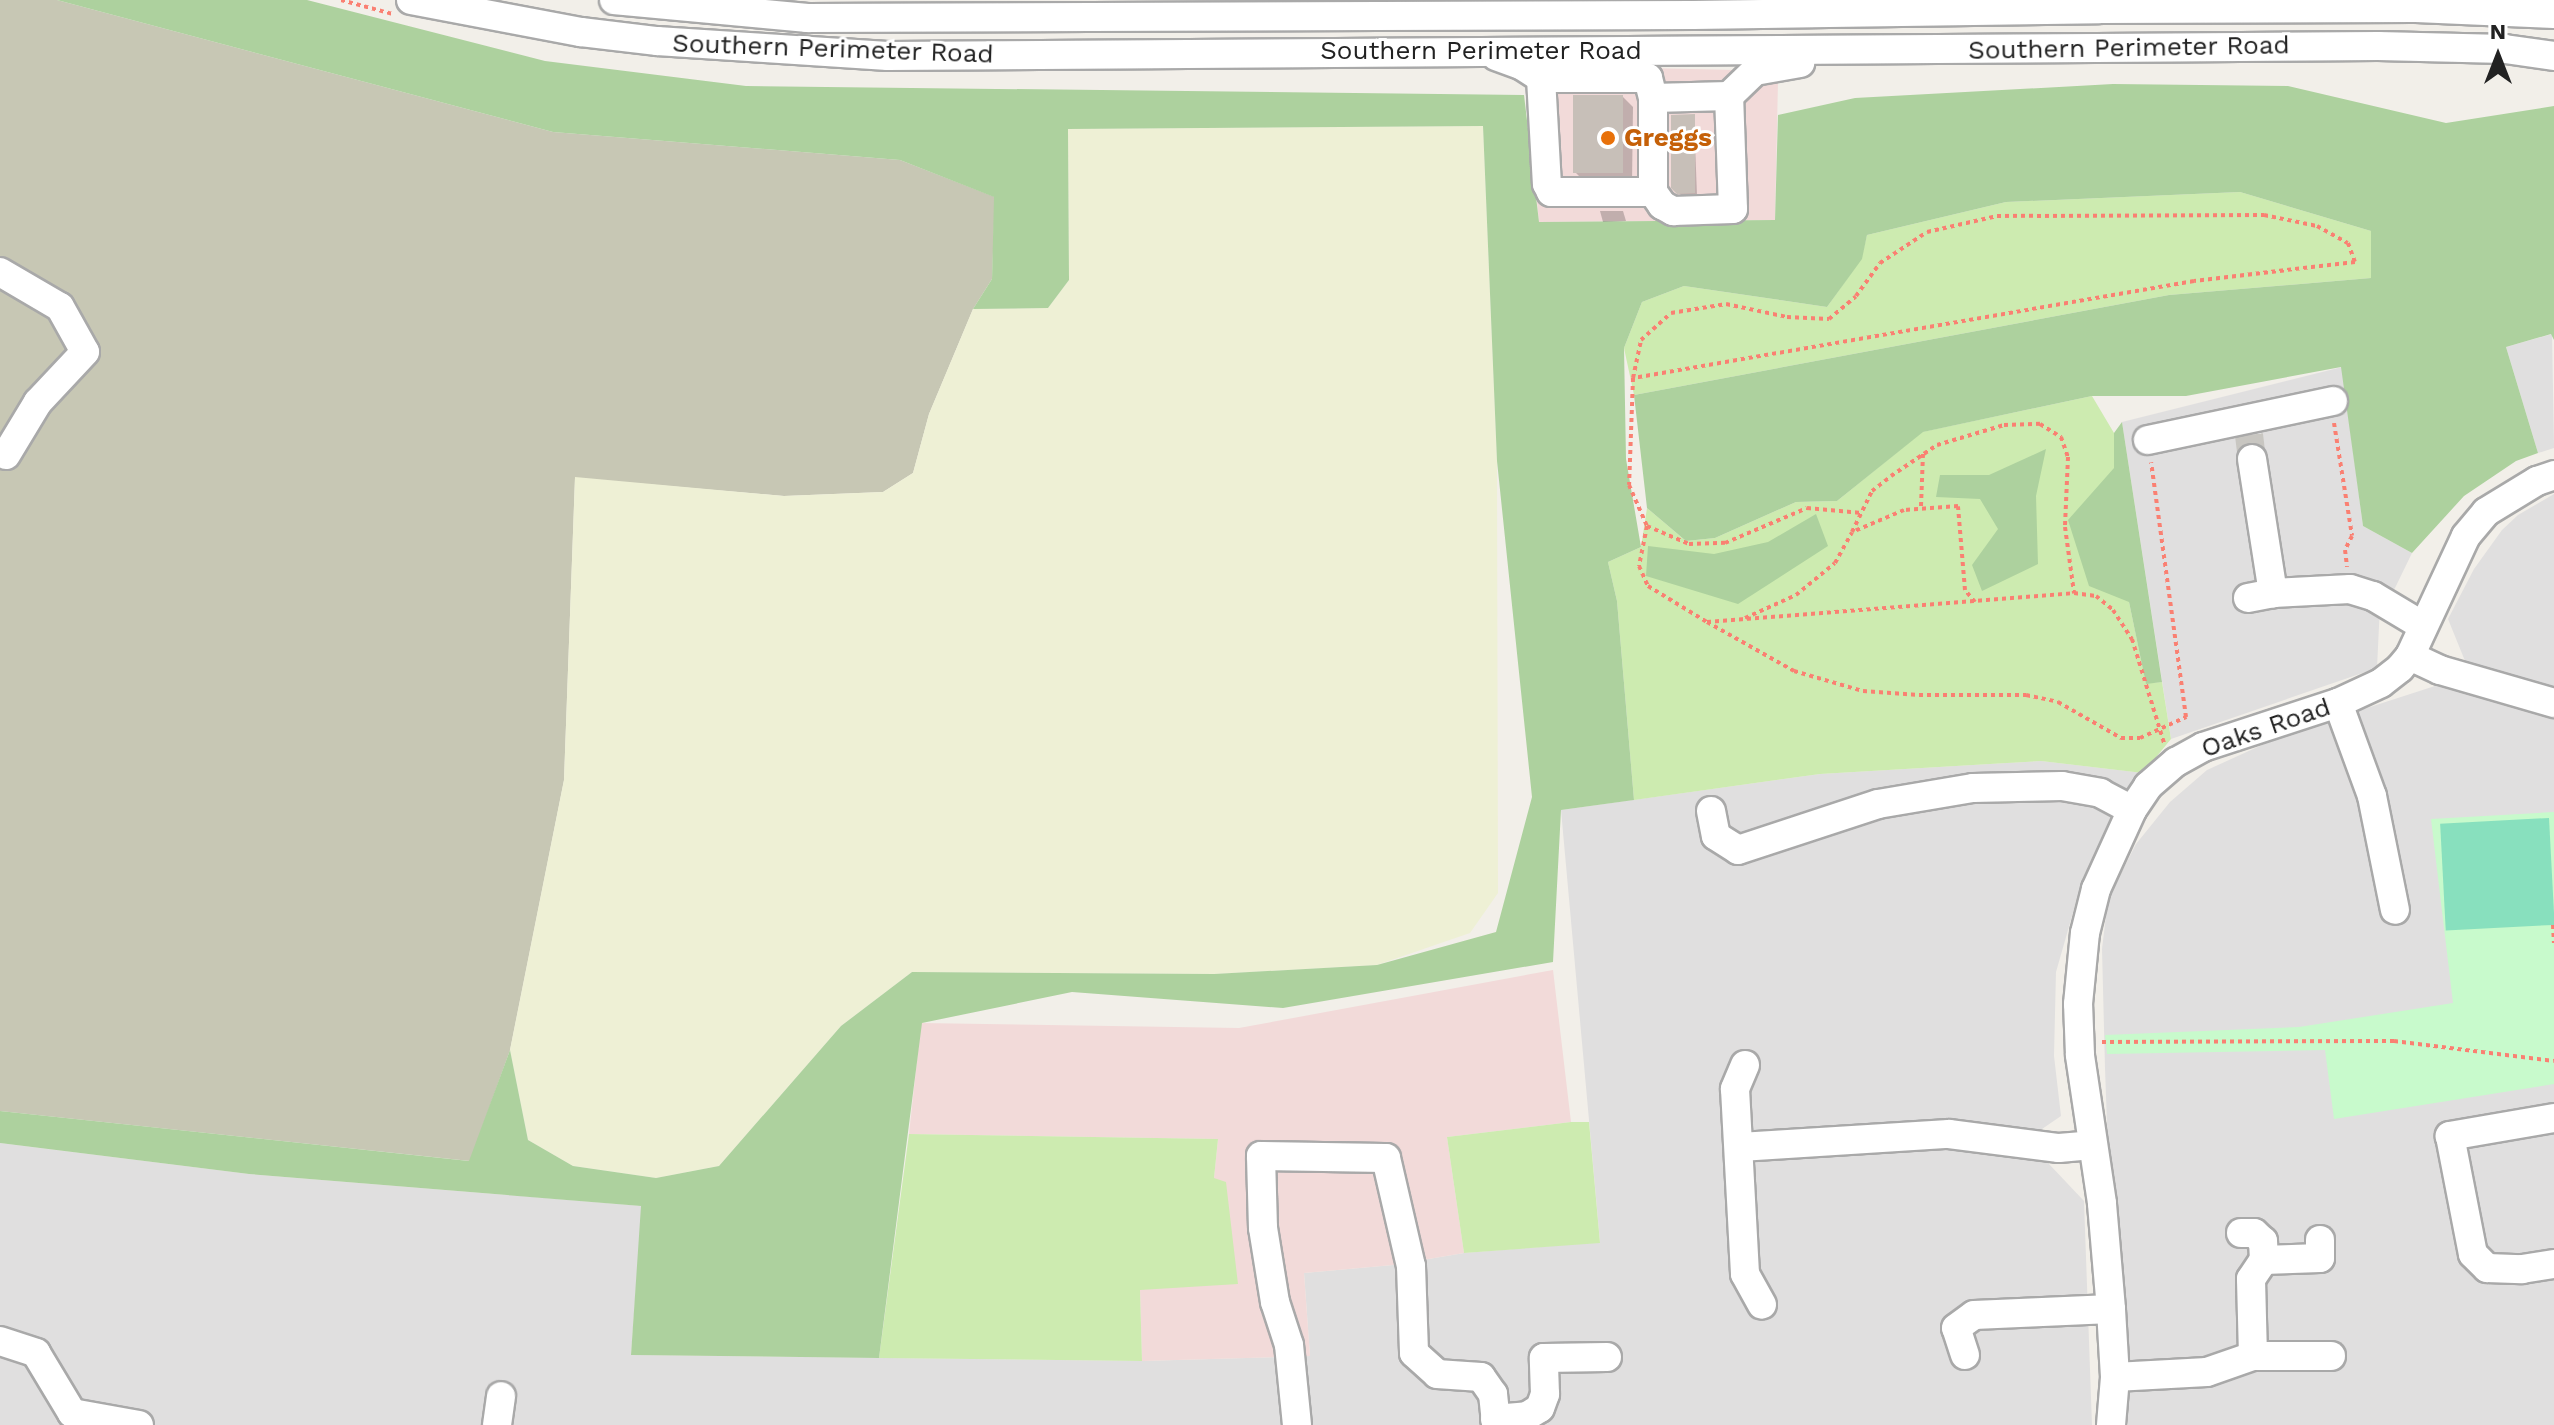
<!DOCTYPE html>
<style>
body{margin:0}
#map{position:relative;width:2554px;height:1425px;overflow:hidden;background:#f2efe9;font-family:"Work Sans",sans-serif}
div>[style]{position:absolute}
.residential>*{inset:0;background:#e0dfdf}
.commercial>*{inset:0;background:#f2dad9}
.construction>*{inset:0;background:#c7c7b4}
.farmland>*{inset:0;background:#eef0d5}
.grass>*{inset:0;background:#cdebb0}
.forest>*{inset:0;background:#add19e}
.park>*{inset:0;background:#c8facc}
.pitch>*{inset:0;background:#88e0be;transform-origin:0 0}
.shadow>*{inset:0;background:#0003}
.building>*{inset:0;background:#c7bfb8;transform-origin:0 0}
.minor-tunnel>*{height:28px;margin-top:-14px;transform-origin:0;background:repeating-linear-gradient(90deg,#c8c6c1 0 28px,transparent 0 42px)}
.path>*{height:4px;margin-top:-2px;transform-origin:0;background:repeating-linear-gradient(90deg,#fa8072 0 4px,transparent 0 8px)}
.roads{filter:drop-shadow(2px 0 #a9a9a9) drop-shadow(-2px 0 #a9a9a9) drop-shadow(0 2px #a9a9a9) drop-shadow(0 -2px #a9a9a9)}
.minor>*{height:28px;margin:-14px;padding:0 14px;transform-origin:14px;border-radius:14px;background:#fff}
.dots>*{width:22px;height:22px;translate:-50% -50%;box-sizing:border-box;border:4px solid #fff;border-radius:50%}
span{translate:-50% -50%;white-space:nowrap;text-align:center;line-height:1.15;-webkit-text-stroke:6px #fff;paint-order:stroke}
.street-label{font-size:26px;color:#222}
.food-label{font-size:26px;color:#c56008;font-weight:700}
.left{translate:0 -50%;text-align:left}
.north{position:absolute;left:2458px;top:16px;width:80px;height:80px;-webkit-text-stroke:6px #fff;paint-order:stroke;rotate:0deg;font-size:22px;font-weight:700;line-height:32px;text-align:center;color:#222}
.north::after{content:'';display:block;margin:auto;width:28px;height:36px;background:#222;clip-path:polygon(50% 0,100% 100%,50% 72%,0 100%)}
</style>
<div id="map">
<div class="residential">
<div style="clip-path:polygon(2552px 334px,2554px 448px,2538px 453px,2506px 347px)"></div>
<div style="clip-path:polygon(2342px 367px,2363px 526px,2412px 553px,2395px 588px,2380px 605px,2377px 668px,2171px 739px,2122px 422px)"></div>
<div style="clip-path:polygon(2554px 494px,2554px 1425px,2128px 1425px,2125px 1292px,2108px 1153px,2105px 1068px,2102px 949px,2108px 899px,2136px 844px,2170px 802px,2207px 770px,2284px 735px,2438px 685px,2478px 693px,2448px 619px,2474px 569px,2502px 530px,2518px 515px)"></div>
<div style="clip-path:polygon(2041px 761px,2143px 773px,2076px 902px,2056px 972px,2054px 1056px,2061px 1116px,2042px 1129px,2049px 1164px,2084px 1201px,2092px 1425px,0 1425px,0 1143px,249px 1174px,642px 1206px,631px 1355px,1142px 1361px,1310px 1356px,1304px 1273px,1393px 1265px,1464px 1253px,1600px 1242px,1561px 810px,1820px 774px)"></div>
</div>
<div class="commercial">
<div style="clip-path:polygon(1644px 68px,1737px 70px,1778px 81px,1775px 220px,1539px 222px,1525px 81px)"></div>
<div style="clip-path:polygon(1553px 970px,1571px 1122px,1447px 1137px,1464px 1253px,1393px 1265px,1304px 1273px,1310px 1356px,1142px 1361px,1140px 1290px,1214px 1178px,1218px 1139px,909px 1134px,921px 1023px,1239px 1028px)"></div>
</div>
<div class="construction">
<div style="clip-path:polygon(0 0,57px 0,553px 132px,900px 160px,995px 197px,992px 279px,973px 309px,929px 414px,913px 473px,883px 492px,784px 496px,575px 478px,564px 780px,510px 1050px,470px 1161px,0 1111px)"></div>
</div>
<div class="farmland">
<div style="clip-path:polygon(1483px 126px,1497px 461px,1498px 893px,1470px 933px,1377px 965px,1214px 974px,912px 972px,841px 1026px,719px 1166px,656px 1178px,573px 1166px,528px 1140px,510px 1050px,564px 780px,575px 477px,784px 496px,883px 492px,913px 473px,929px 414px,973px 309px,1048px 308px,1069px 280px,1068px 129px)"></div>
</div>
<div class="grass">
<div style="clip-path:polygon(2240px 192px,2371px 231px,2371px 278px,2169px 295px,1634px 395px,1624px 348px,1642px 302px,1684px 286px,1827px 307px,1861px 259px,1867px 235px,2006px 202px)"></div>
<div style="clip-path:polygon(2092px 396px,2114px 433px,2114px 468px,2129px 602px,2146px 683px,2162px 682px,2171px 739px,2143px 773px,2041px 761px,1820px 774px,1634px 800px,1617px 601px,1608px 562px,1641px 547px,1647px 508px,1686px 541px,1715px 538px,1796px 502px,1837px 501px,1922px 432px)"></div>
<div style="clip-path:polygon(1571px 1122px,1589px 1122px,1600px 1243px,1464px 1253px,1447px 1137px)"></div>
<div style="clip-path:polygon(909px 1134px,1218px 1139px,1214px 1178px,1226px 1182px,1238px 1284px,1140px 1290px,1142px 1361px,879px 1358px)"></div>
</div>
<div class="forest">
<div style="clip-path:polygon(57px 0,307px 0,545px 61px,746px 86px,1524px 95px,1539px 222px,1775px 220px,1778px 115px,1855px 98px,2113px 84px,2288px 86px,2446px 123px,2554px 106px,2554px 340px,2551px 334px,2506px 347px,2538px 453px,2516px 461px,2464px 496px,2412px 553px,2363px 526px,2341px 367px,2186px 396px,2092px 396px,1923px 432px,1837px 501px,1796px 502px,1715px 538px,1686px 541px,1647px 508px,1634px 395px,2169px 295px,2371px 278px,2371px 231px,2240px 192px,2006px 202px,1867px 235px,1862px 259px,1827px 307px,1684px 286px,1642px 302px,1624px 348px,1626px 459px,1641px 547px,1608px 562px,1617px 601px,1634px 800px,1561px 810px,1553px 962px,1283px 1008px,1072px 992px,922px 1023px,879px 1358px,631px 1355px,641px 1206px,249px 1174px,0 1143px,0 1111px,469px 1161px,510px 1050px,528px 1140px,573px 1166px,656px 1178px,719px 1166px,841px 1026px,912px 972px,1214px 974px,1377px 965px,1496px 932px,1532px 797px,1497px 461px,1483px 126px,1068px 129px,1069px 280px,1048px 308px,973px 309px,992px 279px,994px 197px,900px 160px,553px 132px)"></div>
<div style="clip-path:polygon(2122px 422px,2162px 682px,2146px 684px,2129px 602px,2089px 586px,2068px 520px,2114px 468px,2114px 433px)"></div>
<div style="clip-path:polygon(2046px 449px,2036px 496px,2038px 564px,1982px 591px,1972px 565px,1998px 529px,1980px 499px,1936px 497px,1940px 475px,1989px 475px)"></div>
<div style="clip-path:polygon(1816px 514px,1828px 546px,1738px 604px,1646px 576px,1648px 546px,1714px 554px,1768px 542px)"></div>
</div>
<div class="park">
<div style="clip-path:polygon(2554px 812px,2554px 1084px,2334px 1119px,2325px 1050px,2107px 1054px,2105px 1035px,2299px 1027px,2453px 1003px,2431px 819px)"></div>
</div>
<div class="pitch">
<div style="left:2549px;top:818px;width:107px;height:109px;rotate:87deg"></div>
</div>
<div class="shadow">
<div style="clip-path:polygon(1623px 97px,1633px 107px,1632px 183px,1585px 182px,1575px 172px)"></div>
<div style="clip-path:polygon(1694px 116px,1697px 195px,1682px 196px,1673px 187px)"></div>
<div style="clip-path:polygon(1600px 211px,1623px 211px,1626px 221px,1603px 222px)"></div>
</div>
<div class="building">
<div style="left:1573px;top:95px;width:50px;height:78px"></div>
<div style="clip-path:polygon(1695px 114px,1695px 193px,1677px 194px,1671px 188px,1671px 115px)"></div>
</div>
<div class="minor-tunnel">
<div style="left:2249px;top:435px;width:24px;rotate:83deg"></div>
</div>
<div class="path">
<div style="left:341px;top:0;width:54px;rotate:15.1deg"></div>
<div style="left:1633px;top:378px;width:39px;rotate:-78deg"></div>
<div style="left:1641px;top:340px;width:40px;rotate:-42deg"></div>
<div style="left:1671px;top:313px;width:56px;rotate:-9.3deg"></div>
<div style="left:1726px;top:304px;width:62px;rotate:12deg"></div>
<div style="left:1787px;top:317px;width:42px;rotate:2.7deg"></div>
<div style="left:1829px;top:319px;width:35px;rotate:-40deg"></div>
<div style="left:1856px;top:296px;width:41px;rotate:-54deg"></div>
<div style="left:1880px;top:263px;width:56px;rotate:-33.4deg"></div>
<div style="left:1927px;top:232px;width:72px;rotate:-12.9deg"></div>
<div style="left:1997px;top:216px;width:267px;rotate:-0.2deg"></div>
<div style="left:2264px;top:215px;width:54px;rotate:11.7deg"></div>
<div style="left:2317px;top:226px;width:35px;rotate:29deg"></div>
<div style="left:2348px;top:243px;width:20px;rotate:70deg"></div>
<div style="left:2355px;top:262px;width:162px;rotate:173.3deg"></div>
<div style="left:2194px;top:281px;width:569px;rotate:170.19deg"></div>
<div style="left:1633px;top:378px;width:107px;rotate:92.1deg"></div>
<div style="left:1629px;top:485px;width:45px;rotate:66.3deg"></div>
<div style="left:1647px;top:526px;width:41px;rotate:101.3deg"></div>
<div style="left:1639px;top:566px;width:22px;rotate:66deg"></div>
<div style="left:1648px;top:586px;width:69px;rotate:31.4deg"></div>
<div style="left:1707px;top:622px;width:368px;rotate:-4.5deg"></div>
<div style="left:2074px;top:593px;width:22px;rotate:8deg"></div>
<div style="left:2096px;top:596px;width:22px;rotate:39deg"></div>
<div style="left:2113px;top:610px;width:35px;rotate:57deg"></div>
<div style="left:2132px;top:639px;width:109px;rotate:72.9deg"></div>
<div style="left:2334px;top:423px;width:114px;rotate:80.9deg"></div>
<div style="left:2352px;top:536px;width:16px;rotate:117deg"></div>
<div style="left:2345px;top:550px;width:17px;rotate:83deg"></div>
<div style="left:1921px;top:506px;width:52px;rotate:-87.8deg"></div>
<div style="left:1647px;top:526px;width:46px;rotate:23.2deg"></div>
<div style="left:1689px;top:544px;width:36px;rotate:-2deg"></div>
<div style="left:1725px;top:543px;width:89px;rotate:-23.1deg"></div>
<div style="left:1807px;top:508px;width:55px;rotate:5.2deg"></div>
<div style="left:1975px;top:602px;width:16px;rotate:-130deg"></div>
<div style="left:1965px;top:590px;width:84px;rotate:-94.8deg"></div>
<div style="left:1958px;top:506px;width:54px;rotate:175.8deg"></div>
<div style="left:1904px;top:510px;width:56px;rotate:157.1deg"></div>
<div style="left:1852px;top:532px;width:46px;rotate:-64deg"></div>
<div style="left:1872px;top:491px;width:24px;rotate:-38deg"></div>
<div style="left:1891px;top:476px;width:55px;rotate:-34deg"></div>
<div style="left:1937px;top:445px;width:70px;rotate:-16.6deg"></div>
<div style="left:2004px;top:425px;width:36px;rotate:-2deg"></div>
<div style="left:2040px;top:424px;width:25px;rotate:32deg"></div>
<div style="left:2061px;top:437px;width:21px;rotate:71deg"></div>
<div style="left:2068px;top:457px;width:70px;rotate:92.5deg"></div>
<div style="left:2065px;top:527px;width:67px;rotate:82.2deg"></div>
<div style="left:1745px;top:618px;width:56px;rotate:-24.3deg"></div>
<div style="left:1796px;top:595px;width:50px;rotate:-39.4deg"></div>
<div style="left:1835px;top:563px;width:35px;rotate:-61deg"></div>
<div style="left:1707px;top:622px;width:100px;rotate:29.4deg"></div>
<div style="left:1794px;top:671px;width:72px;rotate:16.2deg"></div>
<div style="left:1863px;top:691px;width:56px;rotate:4.1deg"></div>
<div style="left:1919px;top:695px;width:107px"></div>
<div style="left:2026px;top:695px;width:33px;rotate:12deg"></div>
<div style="left:2058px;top:702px;width:73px;rotate:29.7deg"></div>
<div style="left:2121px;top:738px;width:19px"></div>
<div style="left:2140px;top:738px;width:51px;rotate:-24.5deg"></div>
<div style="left:2186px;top:717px;width:257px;rotate:-97.8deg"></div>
<div style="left:2553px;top:925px;width:18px;rotate:87deg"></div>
<div style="left:2102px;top:1042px;width:292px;rotate:-0.2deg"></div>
<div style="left:2394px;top:1041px;width:161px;rotate:7.1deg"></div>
</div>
<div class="roads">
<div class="minor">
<div style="left:411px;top:0;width:173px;rotate:10.7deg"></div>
<div style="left:581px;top:32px;width:77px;rotate:6.8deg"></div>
<div style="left:657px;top:41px;width:231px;rotate:3.7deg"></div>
<div style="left:888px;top:56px;width:1490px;rotate:-0.38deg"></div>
<div style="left:2378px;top:46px;width:127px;rotate:1.4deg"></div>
<div style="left:2505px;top:49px;width:49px;rotate:8.1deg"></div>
<div style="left:614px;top:0;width:194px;rotate:5.3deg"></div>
<div style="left:807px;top:18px;width:886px;rotate:-0.19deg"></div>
<div style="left:1693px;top:15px;width:406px;rotate:-0.8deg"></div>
<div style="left:2099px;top:9px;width:317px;rotate:-0.2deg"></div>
<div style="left:2416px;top:8px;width:138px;rotate:2.5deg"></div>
<div style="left:1496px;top:56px;width:27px;rotate:20deg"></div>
<div style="left:1521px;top:65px;width:24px;rotate:33deg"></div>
<div style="left:1541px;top:78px;width:107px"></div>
<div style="left:1648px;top:78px;width:21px;rotate:76deg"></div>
<div style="left:1653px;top:98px;width:76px;rotate:-1.5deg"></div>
<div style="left:1729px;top:96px;width:36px;rotate:-44deg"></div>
<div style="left:1755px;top:71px;width:46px;rotate:-10.1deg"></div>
<div style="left:1541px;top:78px;width:106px;rotate:86.8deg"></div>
<div style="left:1547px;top:184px;width:9px;rotate:63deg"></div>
<div style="left:1551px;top:192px;width:102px"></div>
<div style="left:1653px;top:192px;width:94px;rotate:-90deg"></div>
<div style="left:1653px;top:192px;width:16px;rotate:55deg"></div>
<div style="left:1662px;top:205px;width:13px;rotate:29deg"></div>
<div style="left:1673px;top:211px;width:60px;rotate:-1.9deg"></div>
<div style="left:1733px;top:209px;width:113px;rotate:-92deg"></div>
<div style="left:0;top:272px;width:69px;rotate:30.3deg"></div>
<div style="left:60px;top:307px;width:51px;rotate:60.9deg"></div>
<div style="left:85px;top:352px;width:69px;rotate:133.2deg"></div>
<div style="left:38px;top:402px;width:62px;rotate:121.1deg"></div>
<div style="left:2148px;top:440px;width:189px;rotate:-11.9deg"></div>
<div style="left:2252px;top:459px;width:136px;rotate:81.1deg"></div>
<div style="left:2273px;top:593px;width:77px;rotate:-3deg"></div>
<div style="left:2350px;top:589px;width:24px;rotate:17deg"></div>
<div style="left:2373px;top:596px;width:58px;rotate:31deg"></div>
<div style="left:2248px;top:598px;width:25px;rotate:-11deg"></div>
<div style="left:2410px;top:656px;width:33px;rotate:25deg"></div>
<div style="left:2440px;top:670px;width:119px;rotate:16.1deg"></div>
<div style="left:2338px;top:703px;width:99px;rotate:69.9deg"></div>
<div style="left:2372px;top:796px;width:116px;rotate:78.6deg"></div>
<div style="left:1711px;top:811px;width:25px;rotate:79deg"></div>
<div style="left:1716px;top:836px;width:26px;rotate:32deg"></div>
<div style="left:1738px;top:850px;width:147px;rotate:-18.2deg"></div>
<div style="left:1878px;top:804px;width:96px;rotate:-9.6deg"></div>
<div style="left:1973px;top:788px;width:89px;rotate:-1.3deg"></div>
<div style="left:2062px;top:786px;width:39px;rotate:10deg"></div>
<div style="left:2100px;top:793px;width:36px;rotate:28deg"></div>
<div style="left:1745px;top:1065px;width:26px;rotate:113deg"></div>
<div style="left:1735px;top:1089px;width:185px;rotate:86.9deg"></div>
<div style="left:1745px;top:1274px;width:35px;rotate:61deg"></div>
<div style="left:2554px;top:1118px;width:106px;rotate:170.2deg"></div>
<div style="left:2450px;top:1136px;width:120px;rotate:79deg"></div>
<div style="left:2473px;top:1254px;width:20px;rotate:45deg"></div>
<div style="left:2487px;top:1268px;width:35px;rotate:2deg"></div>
<div style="left:2522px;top:1269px;width:32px;rotate:-9deg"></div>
<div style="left:1740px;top:1147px;width:209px;rotate:-3.6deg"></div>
<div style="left:1949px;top:1134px;width:111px;rotate:7.3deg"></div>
<div style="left:2059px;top:1148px;width:33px;rotate:-5deg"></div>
<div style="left:2241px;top:1233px;width:13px"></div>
<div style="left:2254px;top:1233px;width:12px;rotate:42deg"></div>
<div style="left:2263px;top:1241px;width:19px;rotate:87deg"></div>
<div style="left:0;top:1341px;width:38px;rotate:18deg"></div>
<div style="left:36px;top:1353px;width:70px;rotate:59deg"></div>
<div style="left:72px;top:1413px;width:68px;rotate:10.2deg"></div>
<div style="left:1965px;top:1355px;width:28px;rotate:-108deg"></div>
<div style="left:1956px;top:1328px;width:22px;rotate:-36deg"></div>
<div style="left:1974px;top:1315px;width:137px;rotate:-2.5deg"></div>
<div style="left:2253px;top:1356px;width:77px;rotate:-91.5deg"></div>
<div style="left:2251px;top:1279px;width:23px;rotate:-56deg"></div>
<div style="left:2264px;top:1260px;width:56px;rotate:-2deg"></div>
<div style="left:2320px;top:1258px;width:18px;rotate:-90deg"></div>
<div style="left:2115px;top:1377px;width:92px;rotate:-3.1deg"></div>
<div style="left:2207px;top:1372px;width:49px;rotate:-19.2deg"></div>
<div style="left:2253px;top:1356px;width:78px"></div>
<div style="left:1495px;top:1419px;width:32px;rotate:-5deg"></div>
<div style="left:1527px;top:1416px;width:15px;rotate:-32deg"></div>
<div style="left:1540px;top:1408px;width:15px;rotate:-70deg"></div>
<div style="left:1545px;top:1394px;width:36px;rotate:-92deg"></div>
<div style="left:1544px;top:1358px;width:63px;rotate:-0.9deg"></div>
<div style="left:497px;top:1425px;width:29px;rotate:-82deg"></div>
<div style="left:1297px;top:1425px;width:80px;rotate:-95.7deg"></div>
<div style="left:1289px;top:1345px;width:45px;rotate:-108deg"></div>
<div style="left:1275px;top:1302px;width:75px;rotate:-99.2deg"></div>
<div style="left:1263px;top:1228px;width:72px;rotate:-91.6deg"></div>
<div style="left:1261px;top:1156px;width:125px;rotate:0.9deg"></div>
<div style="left:1386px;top:1158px;width:111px;rotate:77deg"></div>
<div style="left:1411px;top:1266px;width:87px;rotate:88deg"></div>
<div style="left:1414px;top:1353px;width:31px;rotate:42deg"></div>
<div style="left:1437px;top:1374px;width:44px;rotate:3.9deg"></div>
<div style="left:1481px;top:1377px;width:21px;rotate:55deg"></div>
<div style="left:1493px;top:1394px;width:31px;rotate:84deg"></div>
<div style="left:2111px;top:1425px;width:48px;rotate:-85.2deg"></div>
<div style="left:2115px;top:1377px;width:68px;rotate:-93.4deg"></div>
<div style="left:2111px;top:1309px;width:106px;rotate:-94.9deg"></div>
<div style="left:2102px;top:1203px;width:150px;rotate:-98.5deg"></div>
<div style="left:2080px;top:1055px;width:51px;rotate:-92.2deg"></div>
<div style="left:2078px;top:1004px;width:71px;rotate:-84.4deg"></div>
<div style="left:2085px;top:933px;width:45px;rotate:-76deg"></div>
<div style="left:2096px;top:889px;width:87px;rotate:-65.5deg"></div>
<div style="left:2132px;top:810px;width:29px;rotate:-56deg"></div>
<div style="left:2148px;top:786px;width:37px;rotate:-41deg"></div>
<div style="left:2176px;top:762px;width:31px;rotate:-29deg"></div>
<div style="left:2203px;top:747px;width:142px;rotate:-18.1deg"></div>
<div style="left:2338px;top:703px;width:47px;rotate:-24.9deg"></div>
<div style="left:2381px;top:683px;width:24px;rotate:-38deg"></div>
<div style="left:2400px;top:668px;width:16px;rotate:-50deg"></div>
<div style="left:2410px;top:656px;width:132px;rotate:-65deg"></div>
<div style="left:2466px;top:536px;width:31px;rotate:-50deg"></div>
<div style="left:2486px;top:512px;width:60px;rotate:-31.3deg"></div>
<div style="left:2537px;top:481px;width:18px;rotate:-19deg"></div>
</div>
</div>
<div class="dots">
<div style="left:1608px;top:138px;background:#e8710a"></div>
</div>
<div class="street-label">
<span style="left:2129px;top:48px;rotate:-1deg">Southern Perimeter Road</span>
<span style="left:833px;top:49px;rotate:2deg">Southern Perimeter Road</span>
<span style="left:1481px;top:51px">Southern Perimeter Road</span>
<span style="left:2266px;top:728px;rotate:-19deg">Oaks Road</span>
</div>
<div class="food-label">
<span class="left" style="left:1624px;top:138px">Greggs</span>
</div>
<div class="north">N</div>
</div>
